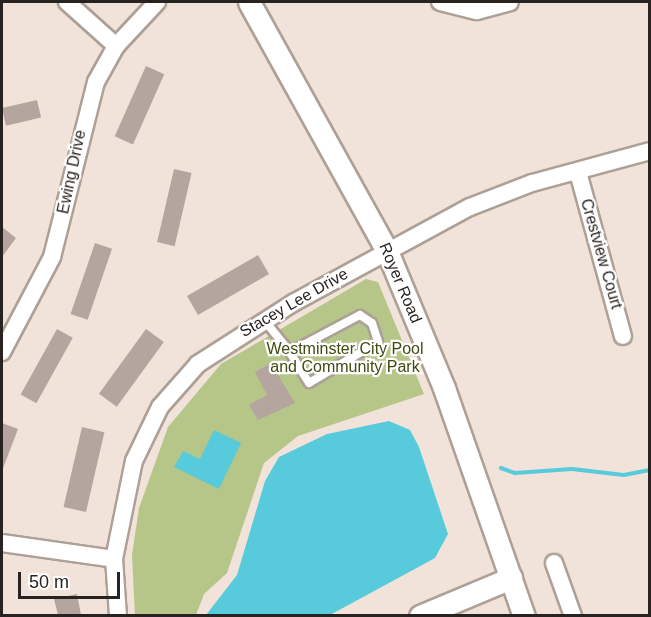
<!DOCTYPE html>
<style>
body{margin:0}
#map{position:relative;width:651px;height:617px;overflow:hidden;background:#f1e3d9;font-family:Arial,sans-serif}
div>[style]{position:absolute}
.green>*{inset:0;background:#b6c588}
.water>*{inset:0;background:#57cadc}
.stream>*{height:4px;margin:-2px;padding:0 2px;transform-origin:2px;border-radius:2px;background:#57cadc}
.building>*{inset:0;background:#b4a59e;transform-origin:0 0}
.roads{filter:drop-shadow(2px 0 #ada096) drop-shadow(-2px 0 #ada096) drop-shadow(0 2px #ada096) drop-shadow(0 -2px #ada096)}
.service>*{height:8px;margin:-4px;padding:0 4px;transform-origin:4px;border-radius:4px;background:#fff}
.minor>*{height:16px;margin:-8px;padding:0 8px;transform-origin:8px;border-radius:8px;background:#fff}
.tertiary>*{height:21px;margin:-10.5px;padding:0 10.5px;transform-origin:10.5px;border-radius:10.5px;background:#fff}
span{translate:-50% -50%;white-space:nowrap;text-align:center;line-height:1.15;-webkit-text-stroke:4.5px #fff;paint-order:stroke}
.street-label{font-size:16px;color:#282320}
.park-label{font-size:16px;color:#404b10}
.frame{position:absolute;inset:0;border:3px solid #282320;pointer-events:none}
.scale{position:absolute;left:18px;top:572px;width:102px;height:27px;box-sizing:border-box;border:3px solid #282320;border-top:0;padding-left:8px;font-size:18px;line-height:21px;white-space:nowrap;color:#282320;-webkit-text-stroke:4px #fff;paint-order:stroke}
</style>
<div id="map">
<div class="green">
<div style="clip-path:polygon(366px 279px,378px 282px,424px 394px,298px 436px,264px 463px,227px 573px,204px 594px,196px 615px,135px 616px,132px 555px,139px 508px,168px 427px,221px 364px)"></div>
</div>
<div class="water">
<div style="clip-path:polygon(389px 421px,410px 430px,419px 447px,448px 534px,435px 558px,330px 615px,206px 615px,237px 575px,265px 481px,279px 457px,327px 434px)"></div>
<div style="clip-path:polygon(214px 430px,241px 443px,219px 489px,174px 467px,183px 451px,200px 459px)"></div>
</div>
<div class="stream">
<div style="left:501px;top:468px;width:15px;rotate:20deg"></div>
<div style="left:515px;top:473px;width:57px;rotate:-4deg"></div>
<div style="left:572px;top:469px;width:52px;rotate:6.6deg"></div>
<div style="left:624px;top:475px;width:26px;rotate:-11deg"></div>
</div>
<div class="building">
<div style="left:146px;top:66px;width:20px;height:77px;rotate:24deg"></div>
<div style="left:37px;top:100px;width:18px;height:36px;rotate:77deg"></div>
<div style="left:174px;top:169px;width:18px;height:75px;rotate:13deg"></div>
<div style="clip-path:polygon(2px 227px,16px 238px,2px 257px)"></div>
<div style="left:95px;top:243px;width:18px;height:75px;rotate:19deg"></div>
<div style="left:258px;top:255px;width:22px;height:82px;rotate:60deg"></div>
<div style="left:57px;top:329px;width:18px;height:75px;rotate:29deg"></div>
<div style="left:146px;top:329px;width:22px;height:80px;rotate:36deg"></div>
<div style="clip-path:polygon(271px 363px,295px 403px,258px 420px,249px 405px,267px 395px,255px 372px)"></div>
<div style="clip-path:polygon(2px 423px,18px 429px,2px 471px)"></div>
<div style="left:82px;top:427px;width:23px;height:82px;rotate:13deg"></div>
<div style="clip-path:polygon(77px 594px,81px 615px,58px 615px,54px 599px)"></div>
</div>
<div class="roads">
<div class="service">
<div style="left:264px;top:320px;width:41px;rotate:50.9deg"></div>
<div style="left:290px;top:352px;width:79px;rotate:-27.9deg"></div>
<div style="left:360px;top:315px;width:14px;rotate:34deg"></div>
<div style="left:372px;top:323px;width:20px;rotate:72deg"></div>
<div style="left:378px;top:342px;width:80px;rotate:149.3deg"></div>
<div style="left:309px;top:383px;width:36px;rotate:-122deg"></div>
</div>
<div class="minor">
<div style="left:67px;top:2px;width:66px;rotate:41.9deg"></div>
<div style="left:440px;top:2px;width:38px;rotate:14deg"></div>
<div style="left:477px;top:11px;width:34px;rotate:-15deg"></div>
<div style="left:578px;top:172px;width:170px;rotate:74.7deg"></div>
<div style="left:2px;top:352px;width:107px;rotate:-62.2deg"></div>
<div style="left:52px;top:257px;width:180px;rotate:-75.9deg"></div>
<div style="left:96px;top:82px;width:41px;rotate:-60.9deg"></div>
<div style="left:116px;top:46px;width:60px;rotate:-47deg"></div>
<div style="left:2px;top:543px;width:113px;rotate:8.1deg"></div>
<div style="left:554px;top:563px;width:56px;rotate:70.3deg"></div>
<div style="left:118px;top:616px;width:57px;rotate:-94deg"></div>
<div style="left:114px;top:559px;width:100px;rotate:-78.5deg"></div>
<div style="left:134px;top:461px;width:60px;rotate:-64.3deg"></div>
<div style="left:160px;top:407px;width:57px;rotate:-48.5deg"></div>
<div style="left:198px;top:364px;width:113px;rotate:-32.7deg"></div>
<div style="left:293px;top:303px;width:201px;rotate:-28.5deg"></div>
<div style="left:470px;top:207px;width:66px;rotate:-21.2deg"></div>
<div style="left:532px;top:183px;width:122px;rotate:-15.2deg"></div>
</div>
<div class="tertiary">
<div style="left:249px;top:2px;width:285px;rotate:61deg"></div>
<div style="left:387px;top:251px;width:148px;rotate:67.4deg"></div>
<div style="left:444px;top:388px;width:242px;rotate:70.7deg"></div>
<div style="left:420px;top:616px;width:99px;rotate:-22.7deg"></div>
</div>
</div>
<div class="street-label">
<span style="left:72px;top:172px;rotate:-78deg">Ewing Drive</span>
<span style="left:601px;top:254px;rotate:74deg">Crestview Court</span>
<span style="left:400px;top:283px;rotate:67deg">Royer Road</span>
<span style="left:294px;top:303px;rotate:-30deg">Stacey Lee Drive</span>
</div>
<div class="park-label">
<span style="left:345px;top:358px">Westminster City Pool<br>and Community Park</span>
</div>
<div class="frame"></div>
<div class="scale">50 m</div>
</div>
